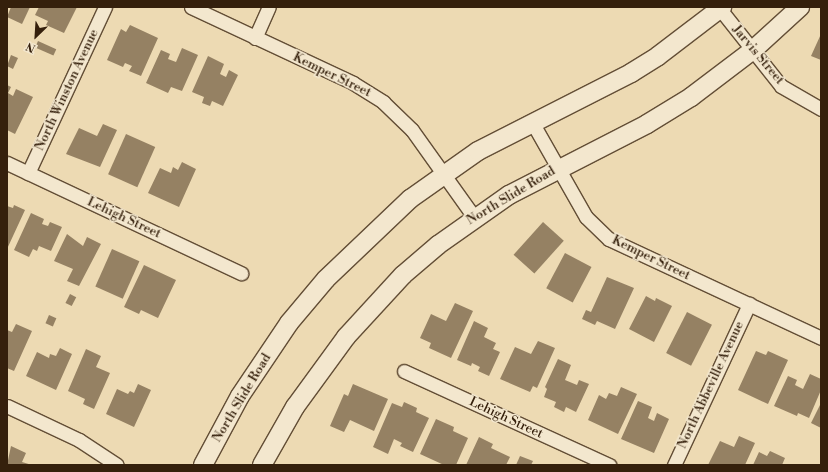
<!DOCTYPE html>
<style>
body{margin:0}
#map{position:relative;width:828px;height:472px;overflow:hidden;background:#eddab3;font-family:"Libre Bodoni",serif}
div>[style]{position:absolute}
.building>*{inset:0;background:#958163;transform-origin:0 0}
.roads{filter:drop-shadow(1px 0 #634e36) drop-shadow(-1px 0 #634e36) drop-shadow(0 1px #634e36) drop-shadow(0 -1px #634e36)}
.minor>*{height:13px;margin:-6.5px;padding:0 6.5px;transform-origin:6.5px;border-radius:6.5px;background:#f3e7ce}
.secondary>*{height:18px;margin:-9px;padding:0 9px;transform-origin:9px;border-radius:9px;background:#f3e7ce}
span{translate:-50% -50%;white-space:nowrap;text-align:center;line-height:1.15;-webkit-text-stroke:3px #f3e7ce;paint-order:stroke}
.street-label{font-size:13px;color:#35200c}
.frame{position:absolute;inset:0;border:8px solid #35200c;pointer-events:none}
.north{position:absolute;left:16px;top:16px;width:40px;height:40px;-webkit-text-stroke:3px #f3e7ce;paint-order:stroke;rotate:205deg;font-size:11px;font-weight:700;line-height:16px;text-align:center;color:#35200c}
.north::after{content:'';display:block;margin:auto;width:14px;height:18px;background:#35200c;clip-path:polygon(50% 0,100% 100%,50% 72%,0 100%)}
</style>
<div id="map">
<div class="building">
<div style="clip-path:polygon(11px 7px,30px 7px,22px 24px,7px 17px)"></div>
<div style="clip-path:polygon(39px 7px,77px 7px,64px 33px,46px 25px,48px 21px,35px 15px)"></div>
<div style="clip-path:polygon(130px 25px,158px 38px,141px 76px,129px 71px,132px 66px,125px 63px,123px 67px,107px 60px,121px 29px,126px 32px)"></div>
<div style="clip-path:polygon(821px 34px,821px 60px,811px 56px)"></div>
<div style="left:38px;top:41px;width:20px;height:7px;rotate:24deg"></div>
<div style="clip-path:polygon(182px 48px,198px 55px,182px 91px,171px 87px,168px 93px,146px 83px,161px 50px,170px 54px,168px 59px,176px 62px)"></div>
<div style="clip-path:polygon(11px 55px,18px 58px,13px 69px,7px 66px)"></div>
<div style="clip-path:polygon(208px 56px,224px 64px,220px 74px,226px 77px,229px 70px,238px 75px,223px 106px,212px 101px,210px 106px,202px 103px,204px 97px,192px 92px)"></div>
<div style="clip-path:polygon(7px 85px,11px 87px,8px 93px,13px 96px,16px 89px,33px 97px,15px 134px,7px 130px)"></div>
<div style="clip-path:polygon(103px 124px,117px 130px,100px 167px,66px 154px,79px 128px,97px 136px)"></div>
<div style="left:126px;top:134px;width:32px;height:44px;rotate:24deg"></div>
<div style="clip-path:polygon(182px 162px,196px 169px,179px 207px,148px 193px,160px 168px,171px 173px,173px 167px,178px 170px)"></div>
<div style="clip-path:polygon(14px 205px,25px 210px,7px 249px,7px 206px,13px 208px)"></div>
<div style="clip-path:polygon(31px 213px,44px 219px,42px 224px,48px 226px,50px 222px,62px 227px,51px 251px,39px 246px,37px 251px,33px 249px,29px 257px,14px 250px)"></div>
<div style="left:543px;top:222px;width:28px;height:44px;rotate:42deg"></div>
<div style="clip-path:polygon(67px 234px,83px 246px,87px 237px,101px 244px,79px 286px,67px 281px,73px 269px,54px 261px)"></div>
<div style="left:112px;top:249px;width:30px;height:41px;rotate:24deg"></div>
<div style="left:565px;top:253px;width:30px;height:40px;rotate:28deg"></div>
<div style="clip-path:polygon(144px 265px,176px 280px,158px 318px,141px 310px,139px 314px,124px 307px)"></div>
<div style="clip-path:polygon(607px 277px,634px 288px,615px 329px,597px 321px,595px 325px,582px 319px,586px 310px,591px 312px)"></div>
<div style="left:70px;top:294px;width:7px;height:10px;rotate:27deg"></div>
<div style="clip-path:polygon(646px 296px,655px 301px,656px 298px,672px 306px,654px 342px,629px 329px)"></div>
<div style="clip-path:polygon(455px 303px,473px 311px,451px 358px,429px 348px,431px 343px,420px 338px,431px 314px,446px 321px)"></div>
<div style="left:687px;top:312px;width:28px;height:46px;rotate:27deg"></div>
<div style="left:49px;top:315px;width:8px;height:9px;rotate:23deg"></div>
<div style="clip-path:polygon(474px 321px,488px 328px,484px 337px,496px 343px,493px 349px,500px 352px,489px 376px,478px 371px,480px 367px,472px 363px,471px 366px,457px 360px)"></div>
<div style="clip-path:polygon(16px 324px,32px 331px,14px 371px,7px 368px,7px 330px,12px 332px)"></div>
<div style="clip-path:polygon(538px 341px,555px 348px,537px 388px,533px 386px,530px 392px,500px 379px,515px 347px,531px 354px)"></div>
<div style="clip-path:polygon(60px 348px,72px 354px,56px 390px,26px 376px,37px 352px,49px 358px,50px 354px,56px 356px)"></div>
<div style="clip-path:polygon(86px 349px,101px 356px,96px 367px,110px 373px,94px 409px,83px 404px,85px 399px,68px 391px)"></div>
<div style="clip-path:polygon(756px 351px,766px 355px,768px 351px,788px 360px,768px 404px,738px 390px)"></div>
<div style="clip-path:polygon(558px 359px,571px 365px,565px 380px,577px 385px,579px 380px,589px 384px,576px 412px,566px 407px,564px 412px,554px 407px,556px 402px,544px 397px,547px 389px,545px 387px)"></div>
<div style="clip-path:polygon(810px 374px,821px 379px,821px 390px,809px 418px,798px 413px,797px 416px,774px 406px,788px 376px,797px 380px,795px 385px,803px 389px)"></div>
<div style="clip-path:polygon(138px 384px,151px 390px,134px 427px,106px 414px,117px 389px,128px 394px,130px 391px,134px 393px)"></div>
<div style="clip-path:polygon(353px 384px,388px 399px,374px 431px,350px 420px,344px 432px,330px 426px,344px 394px,348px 396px)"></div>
<div style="clip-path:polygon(621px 387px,637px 394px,618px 434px,588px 420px,599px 395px,606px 399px,609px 393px,617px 396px)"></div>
<div style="clip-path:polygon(638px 401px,652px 407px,648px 418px,654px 421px,657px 413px,669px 419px,654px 453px,621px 439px)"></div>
<div style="clip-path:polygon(404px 402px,417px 408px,416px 412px,429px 418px,413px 452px,400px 446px,402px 443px,394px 439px,388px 454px,373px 447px,392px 403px,402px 407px)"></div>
<div style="clip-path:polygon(821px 403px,821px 428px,811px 423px)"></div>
<div style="clip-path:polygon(436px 419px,454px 427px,453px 431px,468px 438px,456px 465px,444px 465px,420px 454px)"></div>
<div style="clip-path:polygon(739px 436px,755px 443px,745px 465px,708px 465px,720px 441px,734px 447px)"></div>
<div style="clip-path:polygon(479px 437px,493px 444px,491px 448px,510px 457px,506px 465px,466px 465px)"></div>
<div style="clip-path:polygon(11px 446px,26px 453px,22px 462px,32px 465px,7px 465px)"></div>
<div style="clip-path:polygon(770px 451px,785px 458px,782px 465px,753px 465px,759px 452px,767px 456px)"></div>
<div style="clip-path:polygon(520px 456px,533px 461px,531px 465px,516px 465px)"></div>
</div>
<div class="roads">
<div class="minor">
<div style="left:191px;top:7px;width:179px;rotate:25.1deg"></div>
<div style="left:353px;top:83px;width:36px;rotate:32deg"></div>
<div style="left:383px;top:102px;width:40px;rotate:44deg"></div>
<div style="left:412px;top:130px;width:107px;rotate:54.5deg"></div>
<div style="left:720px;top:9px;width:98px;rotate:51.6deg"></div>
<div style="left:781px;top:86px;width:46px;rotate:29.9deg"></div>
<div style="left:255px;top:38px;width:34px;rotate:-66deg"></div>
<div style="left:532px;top:122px;width:109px;rotate:60.4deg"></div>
<div style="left:586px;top:217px;width:32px;rotate:44deg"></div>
<div style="left:609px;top:239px;width:234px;rotate:25deg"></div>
<div style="left:7px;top:163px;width:259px;rotate:25.2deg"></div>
<div style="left:28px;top:173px;width:183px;rotate:-65.1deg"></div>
<div style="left:404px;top:371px;width:226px;rotate:24.6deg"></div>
<div style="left:7px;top:406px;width:80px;rotate:25.3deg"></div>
<div style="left:79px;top:440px;width:45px;rotate:33.3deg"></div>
<div style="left:674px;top:465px;width:178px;rotate:-65deg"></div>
</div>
<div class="secondary">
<div style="left:203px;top:465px;width:78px;rotate:-61.8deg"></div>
<div style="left:240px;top:396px;width:88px;rotate:-56.1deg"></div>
<div style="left:289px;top:323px;width:57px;rotate:-49.9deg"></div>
<div style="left:326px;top:279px;width:116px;rotate:-43.6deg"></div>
<div style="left:410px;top:199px;width:83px;rotate:-35.2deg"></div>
<div style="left:478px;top:151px;width:172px;rotate:-27deg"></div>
<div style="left:631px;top:73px;width:32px;rotate:-32deg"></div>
<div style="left:658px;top:56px;width:81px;rotate:-37.4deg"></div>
<div style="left:262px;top:465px;width:67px;rotate:-60.4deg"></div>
<div style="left:295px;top:407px;width:87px;rotate:-53.9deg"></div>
<div style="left:346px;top:337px;width:84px;rotate:-47.4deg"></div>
<div style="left:403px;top:275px;width:46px;rotate:-40.6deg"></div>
<div style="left:438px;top:245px;width:87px;rotate:-35.2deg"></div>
<div style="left:509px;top:195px;width:155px;rotate:-27.2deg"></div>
<div style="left:647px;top:124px;width:52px;rotate:-31.5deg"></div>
<div style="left:691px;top:97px;width:78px;rotate:-37.2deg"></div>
<div style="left:753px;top:50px;width:64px;rotate:-42.5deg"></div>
</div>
</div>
<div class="street-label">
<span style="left:758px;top:55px;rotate:50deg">Jarvis Street</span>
<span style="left:332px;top:75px;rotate:26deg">Kemper Street</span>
<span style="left:67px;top:90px;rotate:-65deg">North Winston Avenue</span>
<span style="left:511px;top:196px;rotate:-31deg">North Slide Road</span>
<span style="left:124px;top:218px;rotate:25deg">Lehigh Street</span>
<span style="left:651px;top:258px;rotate:26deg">Kemper Street</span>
<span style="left:711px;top:385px;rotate:-65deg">North Abbeville Avenue</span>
<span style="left:242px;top:398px;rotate:-59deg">North Slide Road</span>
<span style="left:506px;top:418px;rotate:25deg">Lehigh Street</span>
</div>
<div class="frame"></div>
<div class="north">N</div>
</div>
